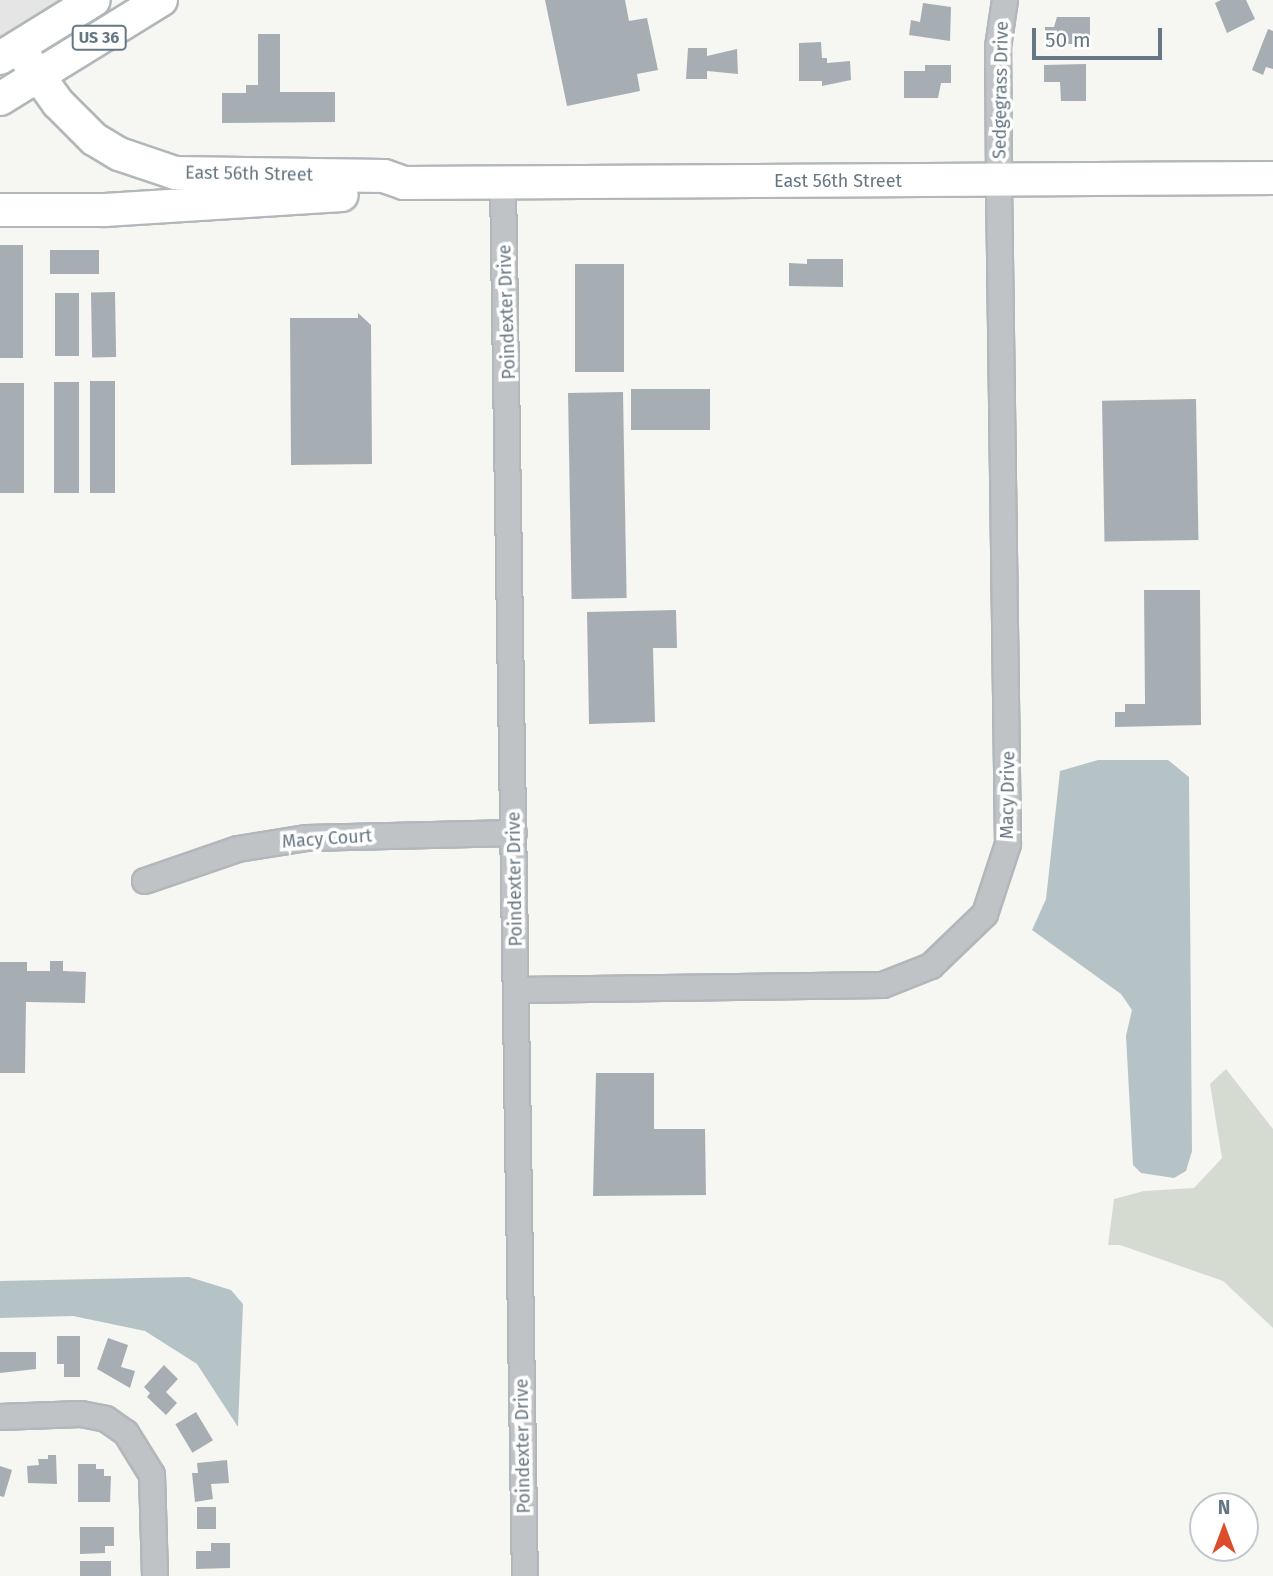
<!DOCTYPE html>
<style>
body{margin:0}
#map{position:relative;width:1273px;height:1576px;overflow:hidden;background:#f6f6f3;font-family:"Fira Sans",sans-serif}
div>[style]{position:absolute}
.built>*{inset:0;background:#e4e5e4}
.green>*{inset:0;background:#d6dbd2}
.water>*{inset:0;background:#b6c3c6}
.building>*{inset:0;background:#a6aeb4;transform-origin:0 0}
.roads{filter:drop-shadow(2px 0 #b2b7ba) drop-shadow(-2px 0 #b2b7ba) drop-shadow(0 2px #b2b7ba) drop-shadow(0 -2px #b2b7ba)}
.minor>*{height:24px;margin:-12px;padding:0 12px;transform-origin:12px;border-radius:12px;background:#bfc3c6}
.major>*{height:32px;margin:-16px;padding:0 16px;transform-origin:16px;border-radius:16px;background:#fff}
span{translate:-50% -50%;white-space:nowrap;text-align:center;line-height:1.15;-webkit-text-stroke:7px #fff;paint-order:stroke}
.shield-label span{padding:2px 5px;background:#fff;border:2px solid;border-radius:5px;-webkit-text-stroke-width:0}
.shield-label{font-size:16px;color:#667783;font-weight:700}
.street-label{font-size:18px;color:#667783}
.north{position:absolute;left:1189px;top:1492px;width:70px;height:70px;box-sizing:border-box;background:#fff;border:2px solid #c2c9cd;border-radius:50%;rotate:0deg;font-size:19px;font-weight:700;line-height:28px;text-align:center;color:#667783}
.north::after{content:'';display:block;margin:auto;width:24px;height:32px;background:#dc4d2d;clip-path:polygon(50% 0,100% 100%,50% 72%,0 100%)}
.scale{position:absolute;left:1032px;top:28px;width:130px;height:32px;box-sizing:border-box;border:4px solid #667783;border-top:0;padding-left:9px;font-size:21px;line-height:24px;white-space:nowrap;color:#667783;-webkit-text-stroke:5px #fff;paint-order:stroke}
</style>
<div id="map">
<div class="built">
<div style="clip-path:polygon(0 0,74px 0,0 46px)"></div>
</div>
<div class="green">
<div style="clip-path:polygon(1226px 1069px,1273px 1129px,1273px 1328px,1223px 1281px,1120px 1245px,1108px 1245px,1114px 1199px,1144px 1191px,1194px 1188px,1222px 1158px,1210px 1084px)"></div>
</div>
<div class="water">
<div style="clip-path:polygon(1098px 760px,1168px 760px,1189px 777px,1192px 1151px,1186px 1171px,1174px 1178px,1141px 1173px,1133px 1165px,1126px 1036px,1132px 1010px,1121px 994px,1032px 930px,1046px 899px,1060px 771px)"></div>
<div style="clip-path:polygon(189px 1277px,231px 1290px,243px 1304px,238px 1427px,197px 1364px,145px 1331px,73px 1316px,0 1318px,0 1281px)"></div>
</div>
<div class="building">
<div style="clip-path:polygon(545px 0,625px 0,629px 21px,647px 18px,658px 70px,637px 74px,640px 91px,567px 106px)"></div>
<div style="clip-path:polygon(1221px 0,1246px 0,1255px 19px,1227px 33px,1215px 3px)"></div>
<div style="clip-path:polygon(923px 3px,951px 7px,950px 41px,909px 35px,911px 20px,920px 22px)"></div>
<div style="clip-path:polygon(1057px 17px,1090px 17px,1090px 44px,1045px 44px,1045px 27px,1054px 27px)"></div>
<div style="clip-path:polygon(1268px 29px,1273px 31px,1273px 69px,1266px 67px,1263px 75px,1252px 70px)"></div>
<div style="clip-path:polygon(258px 34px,280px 34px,280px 92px,335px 92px,335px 122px,222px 123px,222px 93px,246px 93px,246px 85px,258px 85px)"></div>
<div style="clip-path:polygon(821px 42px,822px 58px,827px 58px,827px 63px,850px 61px,851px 80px,822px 86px,822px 81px,799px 81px,799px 43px)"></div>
<div style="clip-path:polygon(688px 48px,707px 48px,707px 56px,737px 49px,738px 74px,707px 71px,707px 79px,686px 79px)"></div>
<div style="clip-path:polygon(1086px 64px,1086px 101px,1061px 101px,1060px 82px,1044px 82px,1044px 65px)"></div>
<div style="clip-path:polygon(925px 65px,951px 65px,951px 83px,941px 83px,938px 98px,904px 98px,904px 71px,925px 71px)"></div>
<div style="left:0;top:245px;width:23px;height:113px"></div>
<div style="left:99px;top:250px;width:24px;height:49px;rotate:90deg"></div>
<div style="clip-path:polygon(807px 259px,843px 259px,843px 287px,789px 286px,789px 263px,807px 264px)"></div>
<div style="left:575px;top:264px;width:49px;height:108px"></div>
<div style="left:115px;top:292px;width:65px;height:24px;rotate:89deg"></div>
<div style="left:55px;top:293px;width:24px;height:63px"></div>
<div style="clip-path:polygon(358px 313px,371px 325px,372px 464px,291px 465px,290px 318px,358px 318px)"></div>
<div style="left:90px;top:381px;width:25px;height:112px"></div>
<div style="left:54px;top:382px;width:25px;height:111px"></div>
<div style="left:0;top:383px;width:24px;height:110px"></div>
<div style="left:710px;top:389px;width:41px;height:79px;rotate:90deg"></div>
<div style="left:623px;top:392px;width:206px;height:55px;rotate:89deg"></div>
<div style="left:1196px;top:399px;width:141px;height:94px;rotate:89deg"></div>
<div style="clip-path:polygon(1144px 590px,1200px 590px,1201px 725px,1115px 727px,1115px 712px,1125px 712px,1125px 704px,1145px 704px)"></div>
<div style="clip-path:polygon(676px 610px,677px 648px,653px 648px,655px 722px,589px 724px,587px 612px)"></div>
<div style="clip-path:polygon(50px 961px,63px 961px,63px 971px,86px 972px,85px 1003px,26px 1002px,25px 1073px,0 1073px,0 962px,27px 962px,27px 971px,50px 971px)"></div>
<div style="clip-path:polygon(596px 1073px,654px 1073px,654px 1129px,705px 1129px,706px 1195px,593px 1196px)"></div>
<div style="clip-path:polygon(57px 1336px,80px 1336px,80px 1377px,64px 1377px,64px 1364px,57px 1364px)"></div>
<div style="clip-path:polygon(108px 1338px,128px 1345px,121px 1367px,135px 1371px,130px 1388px,97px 1369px)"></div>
<div style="clip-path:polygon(0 1352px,36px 1352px,36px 1369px,0 1373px)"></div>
<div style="clip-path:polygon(164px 1365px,178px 1379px,166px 1392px,177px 1403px,166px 1415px,147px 1397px,150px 1393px,144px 1387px)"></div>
<div style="left:196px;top:1412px;width:33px;height:24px;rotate:59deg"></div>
<div style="clip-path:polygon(48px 1455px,56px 1455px,57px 1484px,28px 1483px,27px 1466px,39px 1465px,38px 1459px,48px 1459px)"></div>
<div style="clip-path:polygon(227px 1460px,229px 1483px,211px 1484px,213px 1499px,195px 1502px,192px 1473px,198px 1473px,197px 1463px)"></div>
<div style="clip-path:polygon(78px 1464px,96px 1464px,96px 1469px,104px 1469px,104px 1476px,111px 1476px,110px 1502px,78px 1502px)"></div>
<div style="clip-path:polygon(0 1466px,12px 1470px,4px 1497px,0 1496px)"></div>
<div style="left:197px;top:1507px;width:19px;height:22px"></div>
<div style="clip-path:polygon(80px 1527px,114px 1527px,114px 1546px,105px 1546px,105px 1553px,80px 1554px)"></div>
<div style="clip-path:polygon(211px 1543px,230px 1543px,230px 1568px,196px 1569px,196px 1551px,211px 1551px)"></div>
<div style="left:80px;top:1561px;width:31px;height:15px"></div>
</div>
<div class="roads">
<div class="minor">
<div style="left:503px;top:183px;width:1393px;rotate:89.1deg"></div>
<div style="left:145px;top:881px;width:98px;rotate:-19deg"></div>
<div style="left:238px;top:849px;width:70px;rotate:-9.1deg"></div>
<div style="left:307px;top:838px;width:207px;rotate:-1.4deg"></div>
<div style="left:517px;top:990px;width:366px;rotate:-0.8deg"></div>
<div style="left:883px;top:985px;width:52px;rotate:-21.6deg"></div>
<div style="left:931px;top:966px;width:75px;rotate:-43.9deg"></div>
<div style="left:985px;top:914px;width:74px;rotate:-71.8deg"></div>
<div style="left:1008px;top:844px;width:665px;rotate:-90.78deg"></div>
<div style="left:999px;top:179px;width:132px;rotate:-90.4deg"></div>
<div style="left:998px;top:47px;width:48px;rotate:-81.5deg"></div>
<div style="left:0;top:1417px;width:81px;rotate:-2.1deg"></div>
<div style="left:81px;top:1414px;width:25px;rotate:11deg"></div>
<div style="left:106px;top:1419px;width:24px;rotate:35deg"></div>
<div style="left:126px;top:1433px;width:49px;rotate:58.2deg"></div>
<div style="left:152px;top:1475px;width:101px;rotate:88.3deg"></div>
</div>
<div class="major">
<div style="left:18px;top:47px;width:69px;rotate:54.5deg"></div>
<div style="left:58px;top:103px;width:51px;rotate:45deg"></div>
<div style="left:94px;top:139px;width:29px;rotate:31deg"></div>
<div style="left:119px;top:154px;width:59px;rotate:18.7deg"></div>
<div style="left:175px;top:173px;width:209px;rotate:0.8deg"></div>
<div style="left:384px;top:176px;width:21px;rotate:19deg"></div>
<div style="left:404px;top:183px;width:869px;rotate:-0.33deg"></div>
<div style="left:0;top:58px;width:110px;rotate:-31.7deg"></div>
<div style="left:0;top:99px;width:189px;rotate:-31.6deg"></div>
<div style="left:0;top:210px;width:105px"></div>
<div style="left:105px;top:210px;width:237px;rotate:-3.6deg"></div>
</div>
</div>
<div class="shield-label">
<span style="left:99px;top:38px">US 36</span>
</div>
<div class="street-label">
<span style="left:1001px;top:90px;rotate:-89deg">Sedgegrass Drive</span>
<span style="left:249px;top:174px;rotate:1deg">East 56th Street</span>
<span style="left:838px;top:181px">East 56th Street</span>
<span style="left:507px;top:312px;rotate:-92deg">Poindexter Drive</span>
<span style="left:1008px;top:795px;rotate:-89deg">Macy Drive</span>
<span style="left:327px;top:839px;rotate:-4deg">Macy Court</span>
<span style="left:515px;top:879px;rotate:-91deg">Poindexter Drive</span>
<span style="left:523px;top:1446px;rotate:-91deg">Poindexter Drive</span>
</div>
<div class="north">N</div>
<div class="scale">50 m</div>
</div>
